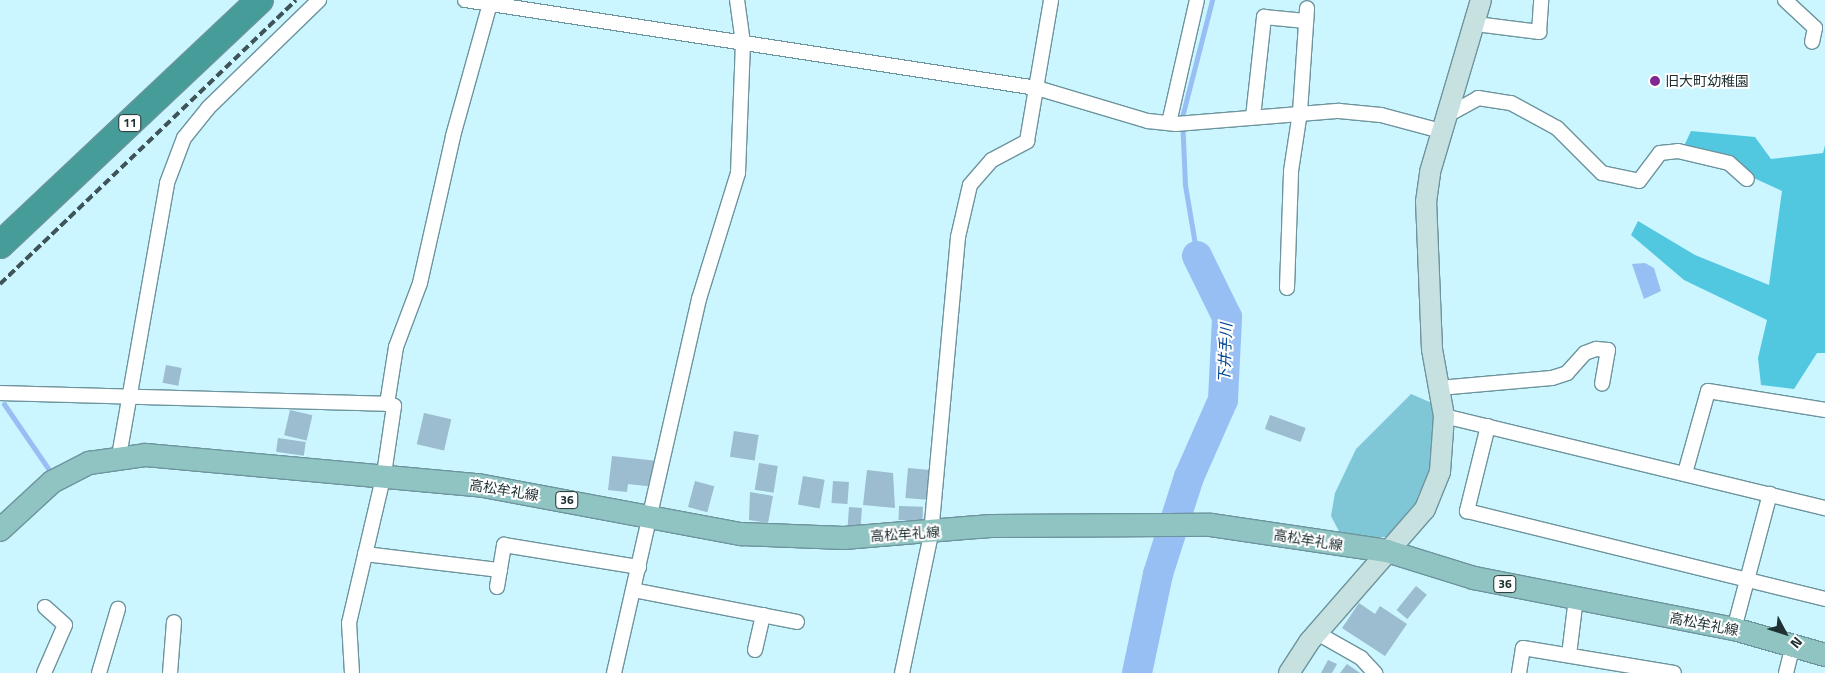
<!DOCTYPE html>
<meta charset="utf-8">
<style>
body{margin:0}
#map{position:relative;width:1825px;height:673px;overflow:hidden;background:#cbf5ff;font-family:"Titillium Web","Noto Sans JP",sans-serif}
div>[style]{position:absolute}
.green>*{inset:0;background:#7fc7d7}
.forest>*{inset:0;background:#52c8e0}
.water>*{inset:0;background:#98bff4}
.stream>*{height:5px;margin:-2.5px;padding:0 2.5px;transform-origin:2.5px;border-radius:2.5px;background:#98bff4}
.river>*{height:30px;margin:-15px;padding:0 15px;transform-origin:15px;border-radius:15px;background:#98bff4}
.building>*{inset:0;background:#9cbcd0;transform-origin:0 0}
.roads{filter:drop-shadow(1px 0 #6d949d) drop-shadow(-1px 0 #6d949d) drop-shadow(0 1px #6d949d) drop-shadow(0 -1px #6d949d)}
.street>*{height:14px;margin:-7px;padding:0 7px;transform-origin:7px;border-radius:7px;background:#fff}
.secondary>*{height:20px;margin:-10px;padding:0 10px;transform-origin:10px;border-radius:10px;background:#c7e1e0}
.primary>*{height:22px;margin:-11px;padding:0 11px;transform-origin:11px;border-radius:11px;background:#8fc4c2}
.highway>*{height:26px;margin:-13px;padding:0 13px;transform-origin:13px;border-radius:13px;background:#459c99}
.rail>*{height:4px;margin-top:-2px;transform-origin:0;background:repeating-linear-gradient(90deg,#3f5459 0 8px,transparent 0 12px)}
.dots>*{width:14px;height:14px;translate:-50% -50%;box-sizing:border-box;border:2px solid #fff;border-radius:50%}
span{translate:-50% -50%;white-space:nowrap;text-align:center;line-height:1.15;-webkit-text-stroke:4px #fff;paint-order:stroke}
.shield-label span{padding:1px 4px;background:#fff;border:1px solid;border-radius:4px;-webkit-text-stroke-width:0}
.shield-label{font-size:12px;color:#203134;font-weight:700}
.poi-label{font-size:14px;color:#203134}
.left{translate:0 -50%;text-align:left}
.street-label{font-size:14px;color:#203134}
.water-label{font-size:15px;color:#044794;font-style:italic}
.north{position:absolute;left:1760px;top:608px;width:50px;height:50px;-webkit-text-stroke:4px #fff;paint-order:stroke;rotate:130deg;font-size:14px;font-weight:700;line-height:20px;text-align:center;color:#203134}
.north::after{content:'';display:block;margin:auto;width:18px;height:22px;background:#203134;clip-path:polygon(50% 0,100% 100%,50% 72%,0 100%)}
</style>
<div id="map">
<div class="green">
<div style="clip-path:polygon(1411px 394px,1439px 406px,1441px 435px,1421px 508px,1389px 537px,1342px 537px,1331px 516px,1335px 493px,1356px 449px)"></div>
</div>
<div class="forest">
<div style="clip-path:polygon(1691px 131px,1755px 137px,1771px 159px,1823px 153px,1825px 145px,1825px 353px,1817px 353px,1794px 389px,1761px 385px,1758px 358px,1767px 320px,1684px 280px,1631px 235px,1638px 221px,1695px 255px,1769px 285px,1782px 191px,1684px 146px)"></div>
</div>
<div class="water">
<div style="clip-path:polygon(1645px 263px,1654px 268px,1661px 291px,1644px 299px,1632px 264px)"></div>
</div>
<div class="stream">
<div style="left:1197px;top:256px;width:72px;rotate:-99.6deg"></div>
<div style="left:1185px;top:185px;width:68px;rotate:-92.5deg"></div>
<div style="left:1182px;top:117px;width:121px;rotate:-75.6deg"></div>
<div style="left:4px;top:404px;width:85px;rotate:55.6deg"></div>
</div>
<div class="river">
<div style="left:1137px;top:673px;width:101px;rotate:-78deg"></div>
<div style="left:1158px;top:574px;width:102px;rotate:-72.3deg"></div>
<div style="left:1189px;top:477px;width:84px;rotate:-66.2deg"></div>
<div style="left:1223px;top:400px;width:83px;rotate:-87.2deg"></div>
<div style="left:1227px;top:317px;width:68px;rotate:-116.2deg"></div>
</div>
<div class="building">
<div style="left:166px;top:365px;width:16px;height:18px;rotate:11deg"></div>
<div style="left:290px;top:410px;width:23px;height:26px;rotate:13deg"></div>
<div style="left:424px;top:413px;width:28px;height:32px;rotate:13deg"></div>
<div style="left:1270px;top:415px;width:38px;height:15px;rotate:20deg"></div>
<div style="left:734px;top:431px;width:25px;height:26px;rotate:9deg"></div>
<div style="left:278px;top:438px;width:28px;height:14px;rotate:8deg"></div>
<div style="clip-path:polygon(612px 456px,658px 461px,655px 487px,628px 484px,627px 492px,608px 490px)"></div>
<div style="left:759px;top:463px;width:19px;height:27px;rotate:9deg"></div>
<div style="left:908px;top:468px;width:22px;height:30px;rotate:5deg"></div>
<div style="clip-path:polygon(867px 470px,893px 473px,895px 508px,863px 505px)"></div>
<div style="left:803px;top:476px;width:22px;height:29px;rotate:10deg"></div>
<div style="left:695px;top:481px;width:20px;height:27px;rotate:15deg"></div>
<div style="left:833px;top:481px;width:16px;height:22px;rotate:4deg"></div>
<div style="clip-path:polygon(750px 492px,773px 496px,768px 523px,749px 520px)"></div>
<div style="left:899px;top:506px;width:24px;height:14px;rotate:2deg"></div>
<div style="left:849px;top:507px;width:13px;height:18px;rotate:4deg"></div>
<div style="left:1416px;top:586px;width:14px;height:31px;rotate:39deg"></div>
<div style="clip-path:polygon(1359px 603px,1375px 614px,1380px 606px,1407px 624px,1385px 656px,1342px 628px)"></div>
<div style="clip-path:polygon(1328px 660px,1337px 664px,1332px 673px,1321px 673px)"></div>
<div style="clip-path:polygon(1347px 664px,1360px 673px,1340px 673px)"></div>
</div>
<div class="roads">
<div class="street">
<div style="left:465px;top:0;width:579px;rotate:8.75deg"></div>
<div style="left:1037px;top:88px;width:116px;rotate:16.6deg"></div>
<div style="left:1148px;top:121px;width:28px;rotate:6deg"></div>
<div style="left:1176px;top:124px;width:164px;rotate:-4.6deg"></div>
<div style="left:1339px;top:111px;width:42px;rotate:5.4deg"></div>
<div style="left:1381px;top:115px;width:62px;rotate:14.9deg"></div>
<div style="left:1785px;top:0;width:41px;rotate:43deg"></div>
<div style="left:1815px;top:28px;width:14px;rotate:102deg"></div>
<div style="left:1476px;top:24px;width:64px;rotate:7.2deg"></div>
<div style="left:1539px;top:32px;width:32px;rotate:-86deg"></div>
<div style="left:1446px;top:116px;width:37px;rotate:-29deg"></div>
<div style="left:1478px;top:98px;width:33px;rotate:9deg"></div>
<div style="left:1511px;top:103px;width:52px;rotate:28.5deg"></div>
<div style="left:1557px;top:128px;width:64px;rotate:45deg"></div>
<div style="left:1602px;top:173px;width:38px;rotate:12deg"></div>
<div style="left:1639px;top:181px;width:35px;rotate:-53deg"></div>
<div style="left:1660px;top:153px;width:18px;rotate:-6deg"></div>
<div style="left:1678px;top:151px;width:52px;rotate:13.2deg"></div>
<div style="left:1729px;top:163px;width:24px;rotate:42deg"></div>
<div style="left:1253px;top:117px;width:101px;rotate:-83.7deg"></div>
<div style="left:1264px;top:17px;width:42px;rotate:5.4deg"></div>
<div style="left:1169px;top:123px;width:126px;rotate:-77.2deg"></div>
<div style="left:1287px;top:288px;width:117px;rotate:-88deg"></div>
<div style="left:1291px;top:171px;width:60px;rotate:-81.3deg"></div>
<div style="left:1300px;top:112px;width:104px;rotate:-86.1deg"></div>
<div style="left:1439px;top:388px;width:113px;rotate:-5.1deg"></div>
<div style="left:1552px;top:378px;width:16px;rotate:-18deg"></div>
<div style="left:1567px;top:373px;width:27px;rotate:-48deg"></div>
<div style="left:1585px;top:353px;width:12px;rotate:-20deg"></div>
<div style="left:1596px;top:349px;width:12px;rotate:5deg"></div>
<div style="left:1608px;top:350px;width:34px;rotate:100deg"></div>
<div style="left:0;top:393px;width:387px;rotate:1.6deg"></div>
<div style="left:1444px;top:416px;width:392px;rotate:13.6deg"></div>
<div style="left:1488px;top:426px;width:88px;rotate:103.9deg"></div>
<div style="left:1467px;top:511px;width:369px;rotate:13.8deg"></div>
<div style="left:119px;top:456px;width:277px;rotate:-80deg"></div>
<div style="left:167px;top:183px;width:48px;rotate:-69.3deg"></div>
<div style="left:184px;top:138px;width:38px;rotate:-51deg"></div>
<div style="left:208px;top:108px;width:155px;rotate:-44.2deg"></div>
<div style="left:1685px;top:473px;width:85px;rotate:-74.3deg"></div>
<div style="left:1708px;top:391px;width:119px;rotate:9.2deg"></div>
<div style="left:365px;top:554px;width:136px;rotate:6.8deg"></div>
<div style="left:497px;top:587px;width:43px;rotate:-80.5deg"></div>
<div style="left:504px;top:545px;width:137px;rotate:9.3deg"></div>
<div style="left:633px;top:590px;width:167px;rotate:11deg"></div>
<div style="left:1734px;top:629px;width:140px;rotate:-75.1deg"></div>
<div style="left:1317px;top:633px;width:51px;rotate:29.6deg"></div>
<div style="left:1361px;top:658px;width:21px;rotate:47deg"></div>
<div style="left:755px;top:650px;width:36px;rotate:-77deg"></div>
<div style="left:1569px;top:655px;width:57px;rotate:-83deg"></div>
<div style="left:44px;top:673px;width:52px;rotate:-66.4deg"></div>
<div style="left:65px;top:625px;width:27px;rotate:-138deg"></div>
<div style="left:99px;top:673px;width:67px;rotate:-73.5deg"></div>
<div style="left:170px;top:673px;width:51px;rotate:-85.5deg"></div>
<div style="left:352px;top:673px;width:50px;rotate:-93.4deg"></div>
<div style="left:349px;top:623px;width:153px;rotate:-76.8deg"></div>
<div style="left:384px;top:474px;width:69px;rotate:-81.6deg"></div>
<div style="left:394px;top:406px;width:7px;rotate:-164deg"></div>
<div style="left:387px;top:404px;width:58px;rotate:-81deg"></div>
<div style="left:396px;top:347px;width:68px;rotate:-69.4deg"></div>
<div style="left:420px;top:283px;width:151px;rotate:-77.3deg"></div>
<div style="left:453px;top:136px;width:141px;rotate:-74.4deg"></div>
<div style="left:614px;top:673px;width:384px;rotate:-77.2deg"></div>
<div style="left:699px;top:299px;width:132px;rotate:-72.8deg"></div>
<div style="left:738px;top:173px;width:130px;rotate:-87.8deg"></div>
<div style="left:743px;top:43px;width:43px;rotate:-97.9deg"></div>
<div style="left:902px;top:673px;width:142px;rotate:-78.2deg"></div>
<div style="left:931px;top:534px;width:298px;rotate:-84.8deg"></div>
<div style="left:958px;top:237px;width:53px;rotate:-77deg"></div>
<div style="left:970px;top:185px;width:33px;rotate:-49deg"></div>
<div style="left:992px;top:160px;width:40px;rotate:-28deg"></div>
<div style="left:1027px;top:141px;width:143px;rotate:-80.3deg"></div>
<div style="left:1519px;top:673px;width:25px;rotate:-81deg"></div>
<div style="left:1523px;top:648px;width:153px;rotate:9.4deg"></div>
<div style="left:1786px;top:673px;width:30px;rotate:-76deg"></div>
</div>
<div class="secondary">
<div style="left:1289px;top:673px;width:37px;rotate:-57deg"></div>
<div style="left:1309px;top:642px;width:176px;rotate:-48.9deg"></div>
<div style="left:1425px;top:509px;width:40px;rotate:-68deg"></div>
<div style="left:1440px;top:472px;width:56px;rotate:-85.9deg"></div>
<div style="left:1444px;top:416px;width:68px;rotate:-100.2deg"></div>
<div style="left:1432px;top:349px;width:147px;rotate:-92.3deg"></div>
<div style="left:1426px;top:202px;width:30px;rotate:-82deg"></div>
<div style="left:1430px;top:172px;width:179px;rotate:-73.5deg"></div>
</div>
<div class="primary">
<div style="left:0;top:530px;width:71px;rotate:-42.7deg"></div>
<div style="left:52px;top:482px;width:42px;rotate:-27.2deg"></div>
<div style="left:89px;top:463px;width:58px;rotate:-8deg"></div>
<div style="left:146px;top:455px;width:333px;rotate:5.2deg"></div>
<div style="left:478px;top:485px;width:268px;rotate:10.6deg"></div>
<div style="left:741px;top:534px;width:103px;rotate:2.2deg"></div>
<div style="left:844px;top:538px;width:147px;rotate:-4.7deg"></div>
<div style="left:991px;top:526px;width:220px;rotate:-0.3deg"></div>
<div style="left:1211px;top:525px;width:178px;rotate:8.4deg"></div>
<div style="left:1387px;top:551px;width:91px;rotate:17.2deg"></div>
<div style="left:1474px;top:578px;width:265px;rotate:11.1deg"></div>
<div style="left:1734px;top:629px;width:95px;rotate:15.9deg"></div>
</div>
<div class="highway">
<div style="left:0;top:245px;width:357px;rotate:-43.3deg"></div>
</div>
</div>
<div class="rail">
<div style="left:0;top:284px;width:410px;rotate:-43.8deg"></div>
</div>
<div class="dots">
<div style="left:1655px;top:81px;background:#822692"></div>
</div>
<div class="shield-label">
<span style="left:130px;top:123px">11</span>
<span style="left:567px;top:500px">36</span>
<span style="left:1505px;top:584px">36</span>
</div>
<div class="poi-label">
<span class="left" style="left:1665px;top:81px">旧大町幼稚園</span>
</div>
<div class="street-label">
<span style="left:504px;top:490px;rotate:9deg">高松牟礼線</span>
<span style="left:905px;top:534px;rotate:-4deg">高松牟礼線</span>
<span style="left:1308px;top:540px;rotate:9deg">高松牟礼線</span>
<span style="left:1704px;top:624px;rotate:11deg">高松牟礼線</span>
</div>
<div class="water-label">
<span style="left:1225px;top:353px;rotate:-88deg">下井手川</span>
</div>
<div class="north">N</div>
</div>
